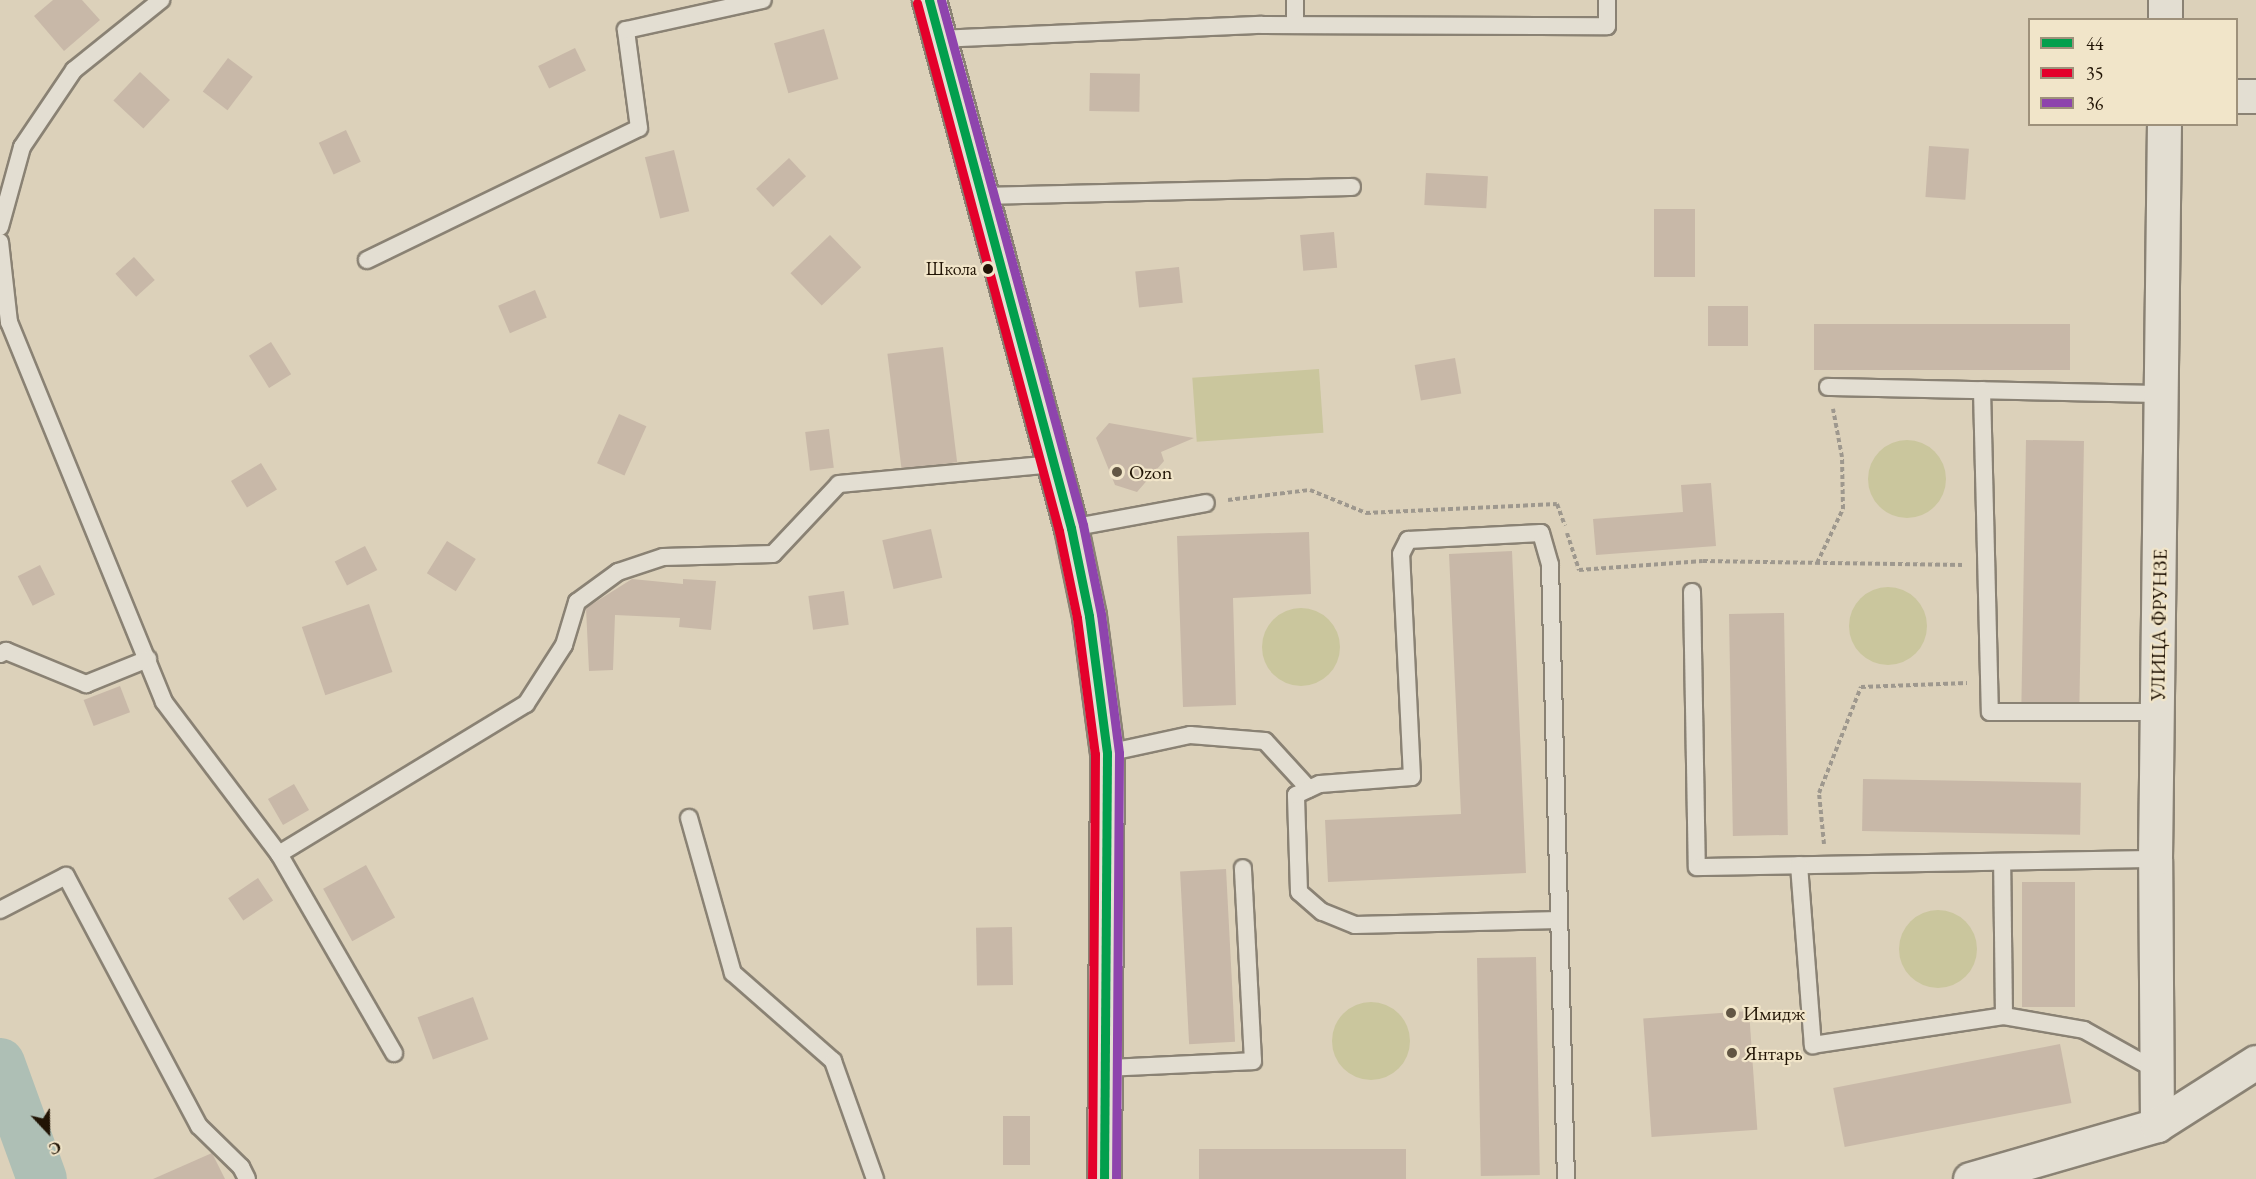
<!DOCTYPE html>
<meta charset="utf-8">
<style>
body{margin:0}
#map{position:relative;width:2256px;height:1179px;overflow:hidden;background:#dcd1ba;font-family:"EB Garamond",serif}
div>[style]{position:absolute}
.green>*{inset:0;background:#cac69d;transform-origin:0 0}
.round{border-radius:50%}
.river>*{height:50px;margin:-25px;padding:0 25px;transform-origin:25px;border-radius:25px;background:#aebfb5}
.building>*{inset:0;background:#c8b8a8;transform-origin:0 0}
.path>*{height:4px;margin-top:-2px;transform-origin:0;background:repeating-linear-gradient(90deg,#9e988e 0 4.5px,transparent 0 7.5px)}
.roads{filter:drop-shadow(2px 0 #8a8274) drop-shadow(-2px 0 #8a8274) drop-shadow(0 2px #8a8274) drop-shadow(0 -2px #8a8274)}
.lane>*{height:16px;margin:-8px;padding:0 8px;transform-origin:8px;border-radius:8px;background:#e3ded2}
.street>*{height:33px;margin:-16.5px;padding:0 16.5px;transform-origin:16.5px;border-radius:16.5px;background:#e3ded2}
.secondary>*{height:33px;margin:-16.5px;padding:0 16.5px;transform-origin:16.5px;border-radius:16.5px;background:#e3ded2}
.bus-1>*{height:9px;margin:-4.5px;padding:0 4.5px;transform-origin:4.5px;border-radius:4.5px;background:#029f4d}
.bus-2>*{height:9px;margin:-4.5px;padding:0 4.5px;transform-origin:4.5px;border-radius:4.5px;background:#e4002b}
.bus-3>*{height:9px;margin:-4.5px;padding:0 4.5px;transform-origin:4.5px;border-radius:4.5px;background:#8e44ad}
.dots>*{width:16px;height:16px;translate:-50% -50%;box-sizing:border-box;border:3px solid #f1e5c9;border-radius:50%}
span{translate:-50% -50%;white-space:nowrap;text-align:center;line-height:1.15;-webkit-text-stroke:4.5px #f1e5c9;paint-order:stroke}
.bus-label{font-size:18px;color:#211405}
.right{translate:-100% -50%;text-align:right}
.poi-label{font-size:20px;color:#211405}
.left{translate:0 -50%;text-align:left}
.street-label{font-size:20px;color:#211405}
.legend{position:absolute;left:2028px;top:18px;width:210px;height:108px;box-sizing:border-box;background:#f1e5c9;border:2px solid #9e917b;margin:0;padding:8px 10px;list-style:none;font-size:18px;color:#211405}
.legend li{display:flex;align-items:center;gap:12px;height:30px}
.legend b{width:30px;border:2px solid #9e917b}
.north{position:absolute;left:18px;top:1101px;width:60px;height:60px;-webkit-text-stroke:4px #f1e5c9;paint-order:stroke;rotate:158deg;font-size:16px;font-weight:700;line-height:24px;text-align:center;color:#211405}
.north::after{content:'';display:block;margin:auto;width:21px;height:27px;background:#211405;clip-path:polygon(50% 0,100% 100%,50% 72%,0 100%)}
</style>
<div id="map">
<div class="green">
<div style="left:1319px;top:369px;width:64px;height:127px;rotate:86deg"></div>
<div class="round" style="left:1868px;top:440px;width:78px;height:78px"></div>
<div class="round" style="left:1849px;top:587px;width:78px;height:78px"></div>
<div class="round" style="left:1262px;top:608px;width:78px;height:78px"></div>
<div class="round" style="left:1899px;top:910px;width:78px;height:78px"></div>
<div class="round" style="left:1332px;top:1002px;width:78px;height:78px"></div>
</div>
<div class="river">
<div style="left:0;top:1063px;width:123px;rotate:70.1deg"></div>
</div>
<div class="building">
<div style="clip-path:polygon(53px 0,82px 0,100px 20px,64px 51px,34px 16px)"></div>
<div style="left:824px;top:29px;width:52px;height:52px;rotate:74deg"></div>
<div style="left:575px;top:48px;width:25px;height:41px;rotate:64deg"></div>
<div style="left:228px;top:58px;width:31px;height:42px;rotate:37deg"></div>
<div style="left:140px;top:72px;width:41px;height:39px;rotate:43deg"></div>
<div style="left:1090px;top:73px;width:50px;height:38px;rotate:1deg"></div>
<div style="left:346px;top:130px;width:35px;height:30px;rotate:65deg"></div>
<div style="left:1929px;top:146px;width:40px;height:51px;rotate:4deg"></div>
<div style="left:674px;top:150px;width:63px;height:30px;rotate:76deg"></div>
<div style="left:789px;top:158px;width:25px;height:45px;rotate:47deg"></div>
<div style="left:1426px;top:173px;width:62px;height:32px;rotate:3deg"></div>
<div style="left:1654px;top:209px;width:41px;height:68px"></div>
<div style="left:1334px;top:232px;width:36px;height:34px;rotate:85deg"></div>
<div style="left:830px;top:235px;width:45px;height:55px;rotate:46deg"></div>
<div style="left:134px;top:257px;width:31px;height:25px;rotate:48deg"></div>
<div style="left:1179px;top:267px;width:36px;height:44px;rotate:84deg"></div>
<div style="left:535px;top:290px;width:30px;height:40px;rotate:67deg"></div>
<div style="left:1708px;top:306px;width:40px;height:40px"></div>
<div style="left:2070px;top:324px;width:46px;height:256px;rotate:90deg"></div>
<div style="left:271px;top:342px;width:38px;height:26px;rotate:58deg"></div>
<div style="left:943px;top:347px;width:116px;height:56px;rotate:83deg"></div>
<div style="left:1455px;top:358px;width:36px;height:41px;rotate:80deg"></div>
<div style="left:619px;top:414px;width:30px;height:54px;rotate:24deg"></div>
<div style="clip-path:polygon(1109px 423px,1194px 438px,1161px 452px,1164px 461px,1137px 492px,1115px 485px,1096px 438px)"></div>
<div style="left:829px;top:429px;width:39px;height:24px;rotate:83deg"></div>
<div style="left:2026px;top:440px;width:58px;height:262px;rotate:1deg"></div>
<div style="left:261px;top:463px;width:31px;height:35px;rotate:59deg"></div>
<div style="clip-path:polygon(1711px 483px,1716px 546px,1596px 555px,1593px 519px,1683px 512px,1681px 485px)"></div>
<div style="left:931px;top:529px;width:50px;height:50px;rotate:77deg"></div>
<div style="clip-path:polygon(1309px 532px,1311px 594px,1233px 598px,1236px 705px,1183px 707px,1177px 536px)"></div>
<div style="left:447px;top:541px;width:34px;height:38px;rotate:32deg"></div>
<div style="left:365px;top:546px;width:27px;height:34px;rotate:63deg"></div>
<div style="clip-path:polygon(1512px 551px,1526px 873px,1328px 882px,1325px 820px,1461px 814px,1449px 554px)"></div>
<div style="left:40px;top:565px;width:33px;height:25px;rotate:63deg"></div>
<div style="clip-path:polygon(632px 579px,683px 584px,683px 579px,716px 581px,711px 630px,679px 627px,680px 618px,615px 615px,613px 670px,589px 671px,586px 608px)"></div>
<div style="left:844px;top:591px;width:34px;height:36px;rotate:82deg"></div>
<div style="left:369px;top:604px;width:72px;height:71px;rotate:71deg"></div>
<div style="left:1784px;top:613px;width:222px;height:55px;rotate:89deg"></div>
<div style="left:120px;top:686px;width:28px;height:39px;rotate:69deg"></div>
<div style="left:1863px;top:779px;width:218px;height:52px;rotate:1deg"></div>
<div style="left:294px;top:784px;width:30px;height:30px;rotate:60deg"></div>
<div style="left:366px;top:865px;width:60px;height:49px;rotate:61deg"></div>
<div style="left:1226px;top:869px;width:173px;height:46px;rotate:87deg"></div>
<div style="left:258px;top:878px;width:27px;height:36px;rotate:56deg"></div>
<div style="left:2022px;top:882px;width:53px;height:125px"></div>
<div style="left:1012px;top:927px;width:58px;height:36px;rotate:89deg"></div>
<div style="left:1536px;top:957px;width:218px;height:59px;rotate:89deg"></div>
<div style="left:473px;top:997px;width:45px;height:59px;rotate:70deg"></div>
<div style="left:1749px;top:1011px;width:119px;height:106px;rotate:86deg"></div>
<div style="left:2060px;top:1044px;width:60px;height:231px;rotate:79deg"></div>
<div style="left:1003px;top:1116px;width:27px;height:49px"></div>
<div style="left:1199px;top:1149px;width:207px;height:30px"></div>
<div style="clip-path:polygon(212px 1153px,225px 1179px,153px 1179px)"></div>
</div>
<div class="path">
<div style="left:1228px;top:500px;width:83px;rotate:-7deg"></div>
<div style="left:1310px;top:490px;width:61px;rotate:22.3deg"></div>
<div style="left:1366px;top:513px;width:191px;rotate:-2.7deg"></div>
<div style="left:1557px;top:504px;width:23px;rotate:70deg"></div>
<div style="left:1567px;top:533px;width:39px;rotate:72deg"></div>
<div style="left:1579px;top:570px;width:124px;rotate:-4.2deg"></div>
<div style="left:1703px;top:561px;width:261px;rotate:0.9deg"></div>
<div style="left:1817px;top:563px;width:60px;rotate:-64.3deg"></div>
<div style="left:1843px;top:509px;width:52px;rotate:-91.1deg"></div>
<div style="left:1842px;top:457px;width:49px;rotate:-100.6deg"></div>
<div style="left:1824px;top:844px;width:51px;rotate:-95.6deg"></div>
<div style="left:1819px;top:793px;width:114px;rotate:-68.4deg"></div>
<div style="left:1861px;top:687px;width:106px;rotate:-2.2deg"></div>
</div>
<div class="roads">
<div class="lane">
<div style="left:1295px;top:25px;width:25px;rotate:-90deg"></div>
<div style="left:938px;top:39px;width:324px;rotate:-2.5deg"></div>
<div style="left:1262px;top:25px;width:345px;rotate:0.2deg"></div>
<div style="left:1607px;top:26px;width:26px;rotate:-90deg"></div>
<div style="left:980px;top:196px;width:372px;rotate:-1.4deg"></div>
<div style="left:0;top:227px;width:83px;rotate:-74.6deg"></div>
<div style="left:22px;top:147px;width:93px;rotate:-56deg"></div>
<div style="left:74px;top:70px;width:112px;rotate:-38.8deg"></div>
<div style="left:0;top:242px;width:81px;rotate:83.6deg"></div>
<div style="left:9px;top:322px;width:410px;rotate:67.8deg"></div>
<div style="left:164px;top:702px;width:191px;rotate:52.9deg"></div>
<div style="left:279px;top:854px;width:230px;rotate:60deg"></div>
<div style="left:367px;top:260px;width:302px;rotate:-25.9deg"></div>
<div style="left:639px;top:128px;width:99px;rotate:-97.6deg"></div>
<div style="left:626px;top:30px;width:140px;rotate:-12.4deg"></div>
<div style="left:1828px;top:387px;width:333px;rotate:1.2deg"></div>
<div style="left:1982px;top:390px;width:322px;rotate:88.6deg"></div>
<div style="left:1990px;top:712px;width:168px"></div>
<div style="left:1071px;top:528px;width:137px;rotate:-10.5deg"></div>
<div style="left:1692px;top:592px;width:275px;rotate:89deg"></div>
<div style="left:1697px;top:867px;width:458px;rotate:-1deg"></div>
<div style="left:0;top:654px;width:7px;rotate:-27deg"></div>
<div style="left:6px;top:651px;width:87px;rotate:22.4deg"></div>
<div style="left:86px;top:684px;width:67px;rotate:-22deg"></div>
<div style="left:1107px;top:753px;width:85px;rotate:-12.2deg"></div>
<div style="left:1190px;top:735px;width:75px;rotate:4.6deg"></div>
<div style="left:1265px;top:741px;width:65px;rotate:47.5deg"></div>
<div style="left:689px;top:818px;width:161px;rotate:74.2deg"></div>
<div style="left:733px;top:973px;width:133px;rotate:41.3deg"></div>
<div style="left:833px;top:1061px;width:125px;rotate:70.4deg"></div>
<div style="left:279px;top:854px;width:289px;rotate:-31.3deg"></div>
<div style="left:526px;top:704px;width:70px;rotate:-57.2deg"></div>
<div style="left:564px;top:645px;width:45px;rotate:-73.2deg"></div>
<div style="left:577px;top:602px;width:51px;rotate:-36.2deg"></div>
<div style="left:618px;top:572px;width:47px;rotate:-18.4deg"></div>
<div style="left:663px;top:557px;width:110px;rotate:-1.6deg"></div>
<div style="left:773px;top:554px;width:96px;rotate:-46.7deg"></div>
<div style="left:839px;top:484px;width:216px;rotate:-5.3deg"></div>
<div style="left:1799px;top:865px;width:181px;rotate:85.6deg"></div>
<div style="left:1813px;top:1045px;width:193px;rotate:-8.6deg"></div>
<div style="left:2004px;top:1016px;width:154px;rotate:-90.7deg"></div>
<div style="left:0;top:910px;width:74px;rotate:-27.3deg"></div>
<div style="left:66px;top:876px;width:283px;rotate:62deg"></div>
<div style="left:199px;top:1126px;width:59px;rotate:44.3deg"></div>
<div style="left:241px;top:1167px;width:13px;rotate:63deg"></div>
<div style="left:1559px;top:920px;width:204px;rotate:178.6deg"></div>
<div style="left:1355px;top:925px;width:35px;rotate:-158deg"></div>
<div style="left:1322px;top:912px;width:30px;rotate:-139deg"></div>
<div style="left:1299px;top:892px;width:97px;rotate:-91.8deg"></div>
<div style="left:1296px;top:795px;width:26px;rotate:-25deg"></div>
<div style="left:1320px;top:784px;width:92px;rotate:-4.4deg"></div>
<div style="left:1412px;top:777px;width:223px;rotate:-92.8deg"></div>
<div style="left:1401px;top:554px;width:16px;rotate:-63deg"></div>
<div style="left:1408px;top:540px;width:133px;rotate:-3deg"></div>
<div style="left:1541px;top:533px;width:33px;rotate:74deg"></div>
<div style="left:1550px;top:565px;width:614px;rotate:88.51deg"></div>
<div style="left:2004px;top:1016px;width:81px;rotate:9.9deg"></div>
<div style="left:2084px;top:1030px;width:82px;rotate:29.1deg"></div>
<div style="left:1107px;top:1068px;width:146px;rotate:-2.7deg"></div>
<div style="left:1253px;top:1061px;width:193px;rotate:-93deg"></div>
</div>
<div class="street">
<div style="left:2165px;top:20px;width:20px;rotate:-90deg"></div>
<div style="left:2236px;top:96px;width:20px"></div>
<div style="left:2157px;top:1125px;width:266px;rotate:-90.4deg"></div>
<div style="left:2155px;top:859px;width:735px;rotate:-89.3deg"></div>
<div style="left:1970px;top:1179px;width:195px;rotate:-16.1deg"></div>
<div style="left:2157px;top:1125px;width:117px;rotate:-32.5deg"></div>
</div>
<div class="secondary">
<div style="left:929px;top:0;width:547px;rotate:74.95deg"></div>
<div style="left:1071px;top:528px;width:90px;rotate:78.4deg"></div>
<div style="left:1089px;top:616px;width:138px;rotate:82.5deg"></div>
<div style="left:1107px;top:753px;width:426px;rotate:90.4deg"></div>
</div>
</div>
<div class="bus-1">
<div style="left:929px;top:0;width:547px;rotate:74.95deg"></div>
<div style="left:1071px;top:528px;width:90px;rotate:78.4deg"></div>
<div style="left:1089px;top:616px;width:138px;rotate:82.5deg"></div>
<div style="left:1107px;top:753px;width:426px;rotate:90.4deg"></div>
</div>
<div class="bus-2">
<div style="left:917px;top:3px;width:547px;rotate:74.95deg"></div>
<div style="left:1059px;top:531px;width:89px;rotate:78.3deg"></div>
<div style="left:1077px;top:618px;width:137px;rotate:82.5deg"></div>
<div style="left:1095px;top:754px;width:425px;rotate:90.4deg"></div>
</div>
<div class="bus-3">
<div style="left:941px;top:0;width:544px;rotate:74.86deg"></div>
<div style="left:1083px;top:525px;width:91px;rotate:78.6deg"></div>
<div style="left:1101px;top:614px;width:140px;rotate:82.6deg"></div>
<div style="left:1119px;top:753px;width:426px;rotate:90.4deg"></div>
</div>
<div class="dots">
<div style="left:988px;top:269px;background:#211405"></div>
<div style="left:1117px;top:472px;background:#625644"></div>
<div style="left:1731px;top:1013px;background:#625644"></div>
<div style="left:1732px;top:1053px;background:#625644"></div>
</div>
<div class="bus-label">
<span class="right" style="left:977px;top:269px">Школа</span>
</div>
<div class="poi-label">
<span class="left" style="left:1129px;top:472px">Ozon</span>
<span class="left" style="left:1743px;top:1013px">Имидж</span>
<span class="left" style="left:1744px;top:1053px">Янтарь</span>
</div>
<div class="street-label">
<span style="left:2159px;top:625px;rotate:-89deg">УЛИЦА ФРУНЗЕ</span>
</div>
<ul class="legend">
<li><b style="height:8px;background:#029f4d"></b>44</li>
<li><b style="height:8px;background:#e4002b"></b>35</li>
<li><b style="height:8px;background:#8e44ad"></b>36</li>
</ul>
<div class="north">С</div>
</div>
